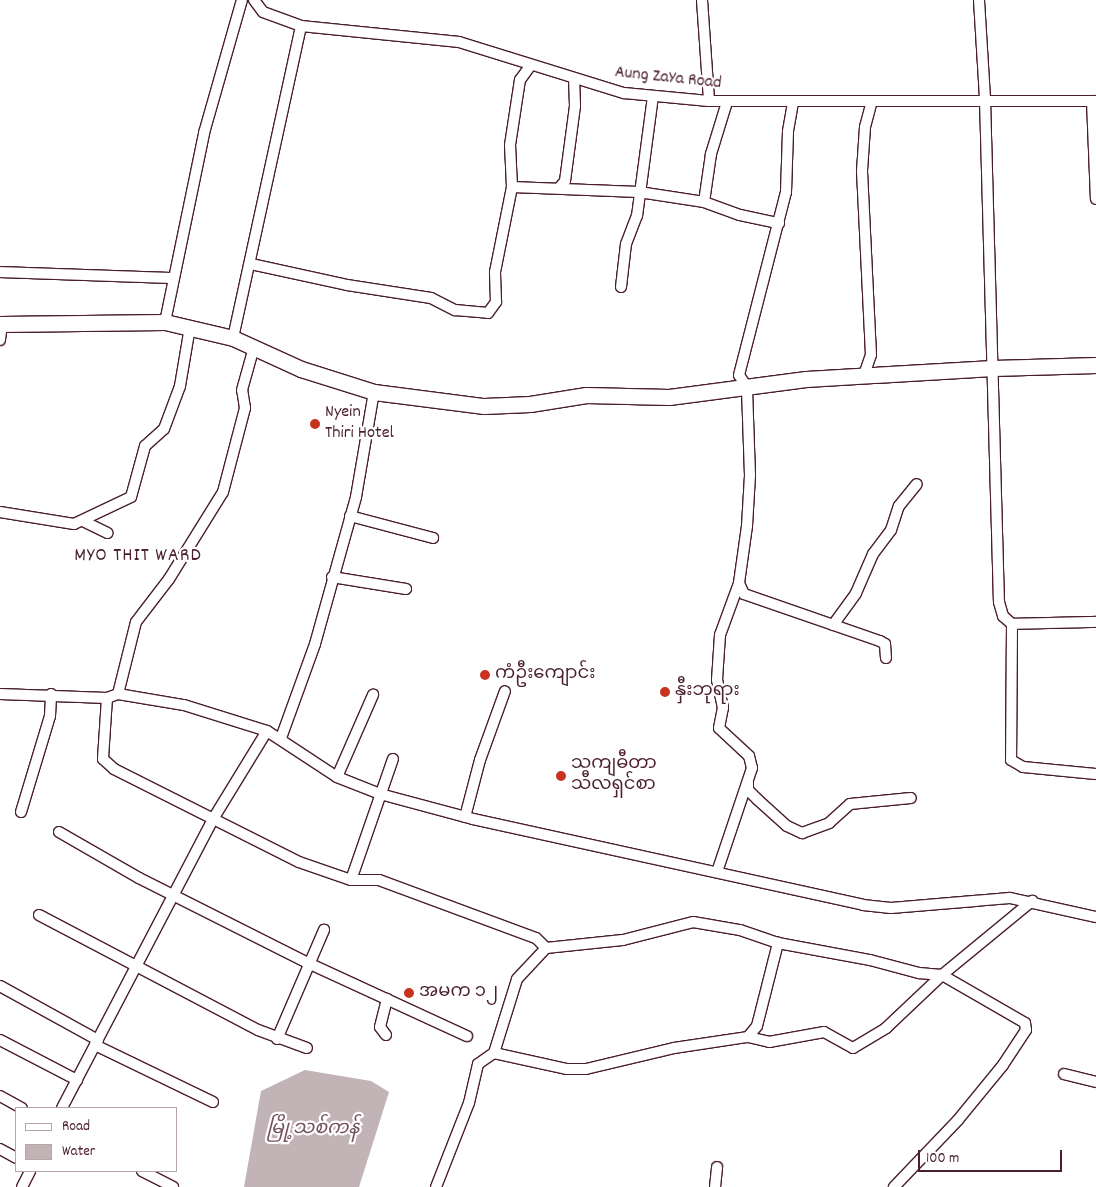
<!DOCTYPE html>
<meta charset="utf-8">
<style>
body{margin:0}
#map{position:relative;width:1096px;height:1187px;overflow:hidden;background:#fff;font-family:Dekko,"Noto Sans Myanmar",sans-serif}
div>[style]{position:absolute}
.water>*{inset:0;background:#c1b3b6}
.roads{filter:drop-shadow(1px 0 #4a1f2b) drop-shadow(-1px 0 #4a1f2b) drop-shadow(0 1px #4a1f2b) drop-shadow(0 -1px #4a1f2b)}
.street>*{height:10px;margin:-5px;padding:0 5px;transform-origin:5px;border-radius:5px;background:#fff}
.secondary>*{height:15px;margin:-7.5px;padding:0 7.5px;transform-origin:7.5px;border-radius:7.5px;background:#fff}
.dots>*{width:14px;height:14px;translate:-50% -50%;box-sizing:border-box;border:2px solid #fff;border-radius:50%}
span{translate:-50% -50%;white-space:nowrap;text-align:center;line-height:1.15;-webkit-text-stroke:4.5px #fff;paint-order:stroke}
.street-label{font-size:18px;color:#4a1f2b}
.poi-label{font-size:18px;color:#4a1f2b}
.left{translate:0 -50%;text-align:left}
.water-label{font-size:19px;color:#74535c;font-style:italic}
.quarter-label{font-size:20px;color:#4a1f2b;letter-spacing:1px}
.legend{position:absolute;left:15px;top:1107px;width:162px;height:65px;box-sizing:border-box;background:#fff;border:1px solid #b7a5aa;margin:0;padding:6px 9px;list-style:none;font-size:15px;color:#4a1f2b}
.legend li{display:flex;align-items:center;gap:10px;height:25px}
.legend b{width:25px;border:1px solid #b7a5aa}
.scale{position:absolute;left:918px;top:1150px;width:144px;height:22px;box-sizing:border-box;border:2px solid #4a1f2b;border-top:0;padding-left:6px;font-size:15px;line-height:18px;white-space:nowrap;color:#4a1f2b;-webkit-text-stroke:4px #fff;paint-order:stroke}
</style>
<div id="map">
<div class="water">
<div style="clip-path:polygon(305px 1070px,371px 1081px,389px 1092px,359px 1187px,244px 1187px,261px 1091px)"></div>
</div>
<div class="roads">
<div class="street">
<div style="left:254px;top:0;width:15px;rotate:53deg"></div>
<div style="left:263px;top:12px;width:40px;rotate:20.2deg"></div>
<div style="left:301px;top:26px;width:159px;rotate:5.8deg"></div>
<div style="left:459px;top:42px;width:173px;rotate:17.2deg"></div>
<div style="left:624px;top:93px;width:85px;rotate:5.4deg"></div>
<div style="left:709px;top:101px;width:387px"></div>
<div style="left:702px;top:0;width:101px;rotate:86deg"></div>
<div style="left:979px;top:0;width:99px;rotate:86.5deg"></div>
<div style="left:985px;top:99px;width:503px;rotate:88.41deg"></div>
<div style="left:999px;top:602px;width:15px;rotate:74deg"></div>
<div style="left:1003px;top:616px;width:12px;rotate:42deg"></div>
<div style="left:1012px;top:624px;width:84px;rotate:-1.4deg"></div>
<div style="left:1092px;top:101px;width:98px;rotate:87.7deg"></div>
<div style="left:512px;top:187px;width:127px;rotate:2.3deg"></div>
<div style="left:639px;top:192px;width:66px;rotate:8.7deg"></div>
<div style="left:704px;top:202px;width:38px;rotate:20deg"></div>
<div style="left:740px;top:215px;width:40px;rotate:12deg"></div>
<div style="left:559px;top:188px;width:9px;rotate:-49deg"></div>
<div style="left:565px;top:181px;width:76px;rotate:-82.4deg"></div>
<div style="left:575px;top:106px;width:27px;rotate:-92deg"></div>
<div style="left:704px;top:202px;width:49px;rotate:-81.7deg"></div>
<div style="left:711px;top:154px;width:54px;rotate:-72.9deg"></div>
<div style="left:251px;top:264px;width:98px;rotate:12.3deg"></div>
<div style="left:347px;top:285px;width:85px;rotate:8.8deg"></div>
<div style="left:431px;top:298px;width:27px;rotate:27deg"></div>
<div style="left:455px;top:310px;width:33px;rotate:5deg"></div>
<div style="left:488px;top:313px;width:14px;rotate:-54deg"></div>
<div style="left:496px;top:302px;width:30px;rotate:-92deg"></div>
<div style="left:495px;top:272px;width:87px;rotate:-78.7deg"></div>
<div style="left:512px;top:187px;width:42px;rotate:-92.7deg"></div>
<div style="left:510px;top:145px;width:66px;rotate:-81.3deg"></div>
<div style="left:520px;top:80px;width:17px;rotate:-54deg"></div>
<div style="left:0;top:272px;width:173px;rotate:2deg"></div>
<div style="left:621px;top:287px;width:43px;rotate:-83.4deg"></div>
<div style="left:626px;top:244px;width:30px;rotate:-69deg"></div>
<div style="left:637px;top:216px;width:121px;rotate:-82.4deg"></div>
<div style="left:165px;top:322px;width:193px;rotate:-78.3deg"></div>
<div style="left:204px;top:133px;width:138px;rotate:-74.1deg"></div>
<div style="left:233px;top:338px;width:319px;rotate:-77.7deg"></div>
<div style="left:0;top:340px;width:16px;rotate:-83deg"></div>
<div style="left:864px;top:375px;width:21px;rotate:-71deg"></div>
<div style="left:871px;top:355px;width:184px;rotate:-92.8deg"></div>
<div style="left:862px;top:171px;width:44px;rotate:-86.1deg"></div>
<div style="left:865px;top:127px;width:24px;rotate:-75deg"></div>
<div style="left:0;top:512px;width:75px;rotate:9.2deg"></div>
<div style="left:74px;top:524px;width:63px;rotate:-25.3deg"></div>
<div style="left:131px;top:497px;width:53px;rotate:-74.6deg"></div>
<div style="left:145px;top:446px;width:25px;rotate:-42deg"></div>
<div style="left:164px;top:429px;width:46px;rotate:-69.6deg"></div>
<div style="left:180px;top:386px;width:60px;rotate:-80.4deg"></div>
<div style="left:350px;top:516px;width:86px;rotate:14.8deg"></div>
<div style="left:85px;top:522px;width:25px;rotate:26deg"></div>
<div style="left:332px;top:577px;width:75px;rotate:9.2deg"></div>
<div style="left:739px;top:583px;width:12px;rotate:66deg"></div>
<div style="left:744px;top:594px;width:144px;rotate:19.1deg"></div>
<div style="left:880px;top:641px;width:6px;rotate:31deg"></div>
<div style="left:885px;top:644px;width:14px;rotate:86deg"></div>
<div style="left:1012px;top:624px;width:136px;rotate:90.4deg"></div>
<div style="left:1011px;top:760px;width:14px;rotate:30deg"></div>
<div style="left:1023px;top:767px;width:73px;rotate:5.5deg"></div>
<div style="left:833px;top:625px;width:39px;rotate:-54deg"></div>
<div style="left:856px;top:593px;width:43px;rotate:-66.4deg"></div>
<div style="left:873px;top:554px;width:30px;rotate:-53deg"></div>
<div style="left:891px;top:530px;width:25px;rotate:-72deg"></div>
<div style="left:899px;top:506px;width:28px;rotate:-51deg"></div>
<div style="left:0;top:694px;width:107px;rotate:2.1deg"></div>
<div style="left:107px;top:698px;width:12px;rotate:-20deg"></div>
<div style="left:118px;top:694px;width:67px;rotate:9.5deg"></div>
<div style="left:184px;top:705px;width:87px;rotate:17.4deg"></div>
<div style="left:267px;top:731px;width:84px;rotate:33.3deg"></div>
<div style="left:337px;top:777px;width:46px;rotate:21.6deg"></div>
<div style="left:380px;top:794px;width:96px;rotate:15deg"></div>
<div style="left:473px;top:819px;width:399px;rotate:12.4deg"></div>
<div style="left:863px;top:905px;width:28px;rotate:6deg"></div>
<div style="left:891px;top:908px;width:119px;rotate:-4.8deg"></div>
<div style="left:1010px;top:898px;width:88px;rotate:12.5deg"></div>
<div style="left:118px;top:694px;width:74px;rotate:-76deg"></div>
<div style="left:136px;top:622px;width:54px;rotate:-52.5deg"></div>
<div style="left:169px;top:579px;width:102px;rotate:-58.2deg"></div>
<div style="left:223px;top:492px;width:87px;rotate:-75.3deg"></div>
<div style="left:245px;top:408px;width:18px;rotate:-99deg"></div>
<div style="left:242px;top:390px;width:45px;rotate:-74.4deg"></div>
<div style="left:107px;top:698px;width:61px;rotate:93.8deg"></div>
<div style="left:103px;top:759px;width:15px;rotate:42deg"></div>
<div style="left:114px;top:769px;width:207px;rotate:26.7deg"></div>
<div style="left:299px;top:862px;width:55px;rotate:19.1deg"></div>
<div style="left:351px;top:880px;width:28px"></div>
<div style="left:379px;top:880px;width:167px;rotate:20.3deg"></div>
<div style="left:536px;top:938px;width:14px;rotate:45deg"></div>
<div style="left:281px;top:738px;width:100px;rotate:-70.1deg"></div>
<div style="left:315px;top:644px;width:153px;rotate:-74.4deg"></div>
<div style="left:356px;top:497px;width:107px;rotate:-80.3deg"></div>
<div style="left:337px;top:777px;width:90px;rotate:-66.3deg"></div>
<div style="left:748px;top:783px;width:7px;rotate:90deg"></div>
<div style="left:748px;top:790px;width:14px;rotate:45deg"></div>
<div style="left:758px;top:800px;width:39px;rotate:42deg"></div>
<div style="left:787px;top:826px;width:17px;rotate:25deg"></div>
<div style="left:802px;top:833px;width:29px;rotate:-20deg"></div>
<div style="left:829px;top:823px;width:28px;rotate:-42deg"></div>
<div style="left:850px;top:804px;width:61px;rotate:-5.6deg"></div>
<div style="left:21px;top:812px;width:100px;rotate:-73.2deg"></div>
<div style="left:50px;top:716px;width:22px;rotate:-87deg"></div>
<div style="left:465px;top:817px;width:59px;rotate:-75.3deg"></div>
<div style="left:480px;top:760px;width:73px;rotate:-70.1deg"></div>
<div style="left:59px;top:832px;width:92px;rotate:29.9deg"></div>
<div style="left:139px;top:878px;width:189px;rotate:26.7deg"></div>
<div style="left:308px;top:963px;width:175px;rotate:24.7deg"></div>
<div style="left:717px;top:872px;width:110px;rotate:-71.4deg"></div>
<div style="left:752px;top:768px;width:12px;rotate:-104deg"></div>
<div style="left:749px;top:756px;width:41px;rotate:-137deg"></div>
<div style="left:719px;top:728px;width:20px;rotate:-79deg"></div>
<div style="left:723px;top:708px;width:29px;rotate:-102deg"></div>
<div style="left:717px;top:680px;width:45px;rotate:-86.2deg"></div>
<div style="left:720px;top:635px;width:55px;rotate:-69.9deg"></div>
<div style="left:739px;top:583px;width:58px;rotate:-82deg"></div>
<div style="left:747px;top:526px;width:51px;rotate:-86.6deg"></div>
<div style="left:750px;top:475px;width:88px;rotate:-92deg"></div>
<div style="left:747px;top:387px;width:14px;rotate:-124deg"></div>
<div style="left:739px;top:375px;width:189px;rotate:-75.6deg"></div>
<div style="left:786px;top:192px;width:61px;rotate:-88.1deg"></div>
<div style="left:788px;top:131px;width:28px;rotate:-80deg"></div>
<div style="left:351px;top:880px;width:128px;rotate:-70.9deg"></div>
<div style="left:39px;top:915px;width:247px;rotate:27.7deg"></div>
<div style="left:258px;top:1030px;width:52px;rotate:20.2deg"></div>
<div style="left:0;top:986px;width:112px;rotate:28.9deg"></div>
<div style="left:386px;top:1035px;width:10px;rotate:-127deg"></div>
<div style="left:380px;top:1027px;width:29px;rotate:-76deg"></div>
<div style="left:748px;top:1037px;width:22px;rotate:13deg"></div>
<div style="left:769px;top:1042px;width:56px;rotate:-10.3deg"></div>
<div style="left:824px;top:1032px;width:33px;rotate:29deg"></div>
<div style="left:853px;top:1048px;width:39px;rotate:-31deg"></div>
<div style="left:886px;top:1028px;width:77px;rotate:-43.4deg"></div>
<div style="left:942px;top:975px;width:96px;rotate:30deg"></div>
<div style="left:1025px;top:1023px;width:7px;rotate:82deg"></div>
<div style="left:1026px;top:1030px;width:42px;rotate:123.3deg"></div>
<div style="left:1003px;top:1065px;width:71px;rotate:129.3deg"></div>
<div style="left:958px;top:1120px;width:93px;rotate:133.7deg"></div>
<div style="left:277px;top:1039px;width:119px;rotate:-66.7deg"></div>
<div style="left:0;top:1040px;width:87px;rotate:27.5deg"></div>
<div style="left:95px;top:1045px;width:131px;rotate:25.8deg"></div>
<div style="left:494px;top:1053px;width:75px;rotate:12.4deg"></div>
<div style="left:567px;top:1069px;width:19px"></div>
<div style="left:586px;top:1069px;width:90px;rotate:-13.4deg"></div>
<div style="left:674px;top:1048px;width:75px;rotate:-8.5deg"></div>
<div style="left:748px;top:1037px;width:14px;rotate:-51deg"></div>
<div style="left:757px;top:1026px;width:86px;rotate:-75.8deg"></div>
<div style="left:1064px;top:1074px;width:33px;rotate:14deg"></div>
<div style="left:0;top:1096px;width:25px;rotate:29deg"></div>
<div style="left:62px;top:1108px;width:326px;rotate:-62.4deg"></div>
<div style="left:213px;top:819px;width:103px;rotate:-58.5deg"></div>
<div style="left:0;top:1149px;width:18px;rotate:29deg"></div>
<div style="left:142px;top:1171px;width:35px;rotate:27deg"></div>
<div style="left:22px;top:1187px;width:18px;rotate:-63deg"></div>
<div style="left:436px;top:1187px;width:90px;rotate:-68.6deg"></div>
<div style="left:469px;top:1103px;width:40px;rotate:-77deg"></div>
<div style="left:478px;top:1064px;width:19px;rotate:-35deg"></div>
<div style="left:494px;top:1053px;width:77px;rotate:-72.7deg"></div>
<div style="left:517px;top:979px;width:42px;rotate:-46.9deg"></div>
<div style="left:546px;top:948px;width:77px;rotate:-5.9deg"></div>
<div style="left:623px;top:940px;width:72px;rotate:-14.4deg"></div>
<div style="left:693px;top:922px;width:48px;rotate:9.7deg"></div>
<div style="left:740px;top:930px;width:40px;rotate:18.9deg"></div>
<div style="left:778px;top:943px;width:94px;rotate:10.5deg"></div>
<div style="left:870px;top:960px;width:51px;rotate:14.9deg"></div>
<div style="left:919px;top:973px;width:23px;rotate:5deg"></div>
<div style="left:942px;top:975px;width:117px;rotate:-39.4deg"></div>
<div style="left:715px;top:1187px;width:20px;rotate:-84deg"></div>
</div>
<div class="secondary">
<div style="left:0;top:324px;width:165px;rotate:-0.7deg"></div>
<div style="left:165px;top:322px;width:70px;rotate:13.2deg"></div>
<div style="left:233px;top:338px;width:75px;rotate:24.5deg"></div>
<div style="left:301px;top:369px;width:77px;rotate:17.5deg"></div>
<div style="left:374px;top:392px;width:111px;rotate:7.3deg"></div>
<div style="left:484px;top:406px;width:46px;rotate:-2.5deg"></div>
<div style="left:530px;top:404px;width:57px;rotate:-9.1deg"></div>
<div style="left:586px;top:395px;width:83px;rotate:1.4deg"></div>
<div style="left:669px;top:397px;width:138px;rotate:-7.5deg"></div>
<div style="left:806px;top:379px;width:187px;rotate:-3.4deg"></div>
<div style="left:993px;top:368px;width:103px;rotate:-1.7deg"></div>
</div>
</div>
<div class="dots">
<div style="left:315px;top:424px;background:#c8321e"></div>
<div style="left:485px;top:675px;background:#c8321e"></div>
<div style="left:665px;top:692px;background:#c8321e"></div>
<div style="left:561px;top:776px;background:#c8321e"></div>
<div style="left:409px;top:993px;background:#c8321e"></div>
</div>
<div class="street-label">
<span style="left:668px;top:79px;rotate:6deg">Aung ZaYa Road</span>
</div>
<div class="poi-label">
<span class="left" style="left:325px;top:424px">Nyein<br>Thiri Hotel</span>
<span class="left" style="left:495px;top:675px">ကံဦးကျောင်း</span>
<span class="left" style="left:675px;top:692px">နှီးဘုရား</span>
<span class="left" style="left:571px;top:776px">သကျဓီတာ<br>သီလရှင်စာ</span>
<span class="left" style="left:419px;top:993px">အမက ၁၂</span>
</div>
<div class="water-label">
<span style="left:313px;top:1130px">မြို့သစ်ကန်</span>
</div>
<div class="quarter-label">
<span style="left:138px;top:556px">MYO THIT WARD</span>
</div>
<ul class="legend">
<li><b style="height:6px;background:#fff"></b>Road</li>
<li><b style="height:14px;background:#c1b3b6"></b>Water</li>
</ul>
<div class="scale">100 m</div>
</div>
